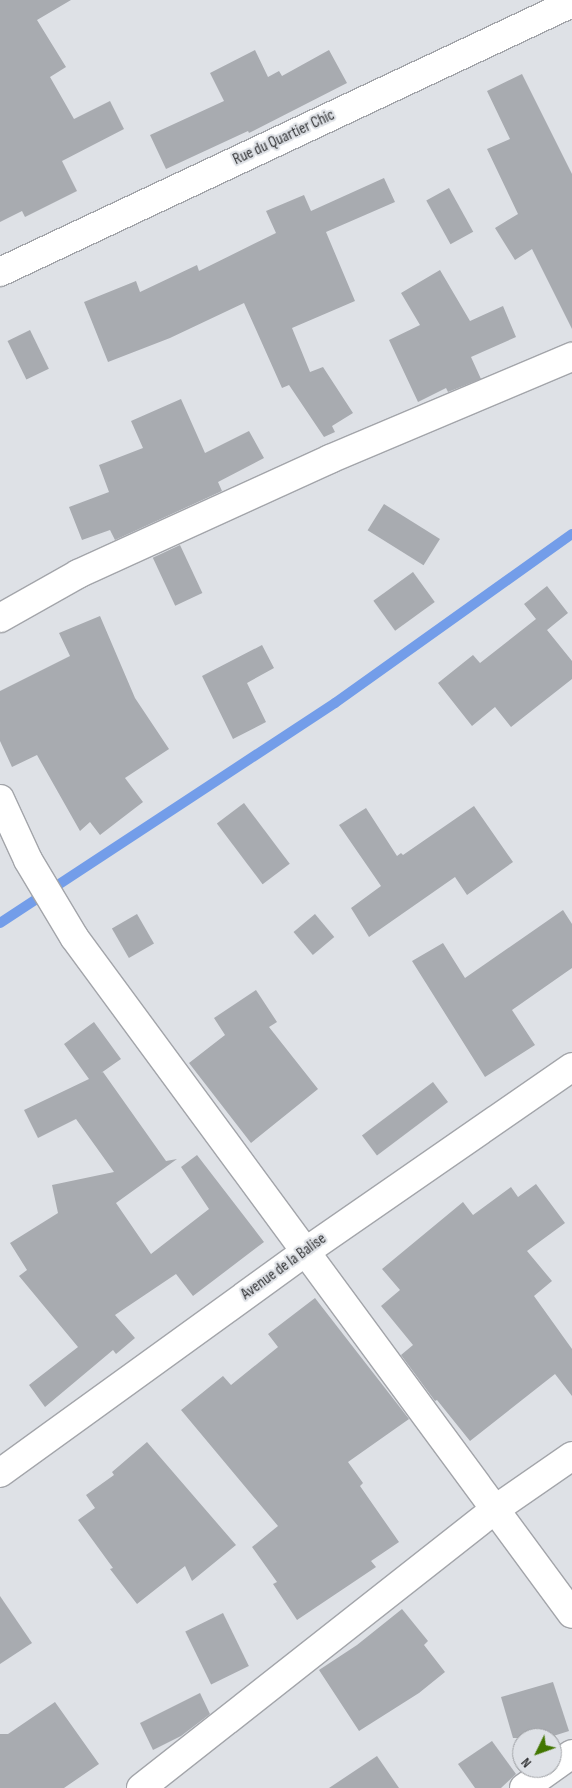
<!DOCTYPE html>
<style>
body{margin:0}
#map{position:relative;width:572px;height:1788px;overflow:hidden;background:#dee1e6;font-family:"Sofia Sans Condensed",sans-serif}
div>[style]{position:absolute}
.stream>*{height:10px;margin:-5px;padding:0 5px;transform-origin:5px;border-radius:5px;background:#739de9}
.building>*{inset:0;background:#a8abb0;transform-origin:0 0}
.roads{filter:drop-shadow(1px 0 #a3a5aa) drop-shadow(-1px 0 #a3a5aa) drop-shadow(0 1px #a3a5aa) drop-shadow(0 -1px #a3a5aa)}
.minor>*{height:28px;margin:-14px;padding:0 14px;transform-origin:14px;border-radius:14px;background:#fff}
.tertiary>*{height:28px;margin:-14px;padding:0 14px;transform-origin:14px;border-radius:14px;background:#fff}
span{translate:-50% -50%;white-space:nowrap;text-align:center;line-height:1.15;-webkit-text-stroke:4.5px #dee1e6;paint-order:stroke}
.street-label{font-size:16px;color:#343537}
.north{position:absolute;left:512px;top:1728px;width:50px;height:50px;box-sizing:border-box;background:#dee1e6;border:1px solid #9a9ca0;border-radius:50%;rotate:228deg;font-size:14px;font-weight:700;line-height:20px;text-align:center;color:#343537}
.north::after{content:'';display:block;margin:auto;width:18px;height:22px;background:#427600;clip-path:polygon(50% 0,100% 100%,50% 72%,0 100%)}
</style>
<div id="map">
<div class="stream">
<div style="left:0;top:923px;width:401px;rotate:-33.3deg"></div>
<div style="left:335px;top:703px;width:291px;rotate:-35.5deg"></div>
</div>
<div class="building">
<div style="clip-path:polygon(0 0,71px 0,37px 20px,66px 67px,50px 77px,74px 119px,110px 101px,124px 129px,62px 161px,77px 191px,25px 217px,22px 211px,0 222px)"></div>
<div style="clip-path:polygon(255px 50px,268px 77px,279px 71px,282px 76px,329px 50px,347px 83px,249px 133px,248px 131px,166px 169px,150px 135px,224px 101px,210px 73px)"></div>
<div style="clip-path:polygon(522px 74px,572px 174px,572px 329px,532px 249px,515px 260px,495px 228px,518px 214px,487px 149px,510px 139px,487px 91px)"></div>
<div style="clip-path:polygon(384px 178px,395px 202px,326px 232px,355px 301px,292px 328px,310px 372px,323px 367px,353px 413px,332px 426px,335px 432px,324px 437px,289px 385px,282px 388px,244px 303px,170px 338px,108px 362px,84px 302px,136px 281px,140px 292px,197px 265px,199px 271px,276px 233px,266px 211px,304px 195px,311px 211px)"></div>
<div style="left:449px;top:188px;width:50px;height:26px;rotate:61deg"></div>
<div style="clip-path:polygon(440px 270px,470px 321px,503px 306px,516px 337px,471px 357px,481px 379px,448px 392px,446px 388px,418px 402px,389px 340px,420px 325px,401px 293px)"></div>
<div style="left:30px;top:330px;width:43px;height:25px;rotate:64deg"></div>
<div style="clip-path:polygon(181px 399px,205px 453px,249px 431px,264px 458px,218px 482px,222px 491px,115px 540px,110px 530px,82px 540px,69px 507px,109px 492px,99px 465px,143px 448px,131px 421px)"></div>
<div style="left:384px;top:504px;width:66px;height:31px;rotate:32deg"></div>
<div style="left:180px;top:545px;width:53px;height:30px;rotate:65deg"></div>
<div style="left:413px;top:572px;width:37px;height:49px;rotate:54deg"></div>
<div style="clip-path:polygon(547px 586px,568px 613px,547px 630px,572px 661px,572px 679px,511px 727px,495px 707px,472px 726px,438px 683px,473px 655px,480px 663px,536px 619px,524px 604px)"></div>
<div style="clip-path:polygon(100px 616px,135px 698px,169px 749px,125px 778px,143px 802px,100px 835px,90px 822px,80px 831px,37px 755px,12px 767px,0 741px,0 691px,70px 656px,59px 633px)"></div>
<div style="clip-path:polygon(262px 645px,274px 668px,247px 683px,266px 722px,233px 739px,202px 676px)"></div>
<div style="left:244px;top:803px;width:76px;height:34px;rotate:53deg"></div>
<div style="clip-path:polygon(474px 806px,513px 862px,467px 895px,455px 877px,369px 937px,351px 908px,381px 886px,339px 825px,366px 808px,397px 856px,401px 853px,403px 855px)"></div>
<div style="clip-path:polygon(563px 910px,572px 924px,572px 968px,512px 1010px,535px 1045px,485px 1077px,412px 961px,443px 943px,465px 978px)"></div>
<div style="left:137px;top:914px;width:34px;height:29px;rotate:60deg"></div>
<div style="left:315px;top:914px;width:30px;height:28px;rotate:50deg"></div>
<div style="clip-path:polygon(256px 990px,277px 1022px,269px 1027px,318px 1089px,251px 1143px,189px 1063px,225px 1035px,214px 1018px)"></div>
<div style="clip-path:polygon(94px 1022px,121px 1059px,101px 1073px,103px 1072px,166px 1161px,177px 1159px,116px 1203px,151px 1254px,209px 1209px,181px 1167px,197px 1155px,264px 1242px,193px 1296px,176px 1274px,115px 1315px,135px 1338px,116px 1354px,113px 1350px,45px 1407px,29px 1385px,78px 1347px,19px 1276px,27px 1270px,10px 1243px,58px 1213px,52px 1185px,114px 1172px,76px 1119px,38px 1138px,24px 1110px,89px 1079px,64px 1044px)"></div>
<div style="left:433px;top:1082px;width:25px;height:89px;rotate:53deg"></div>
<div style="clip-path:polygon(536px 1184px,565px 1223px,527px 1251px,552px 1281px,534px 1296px,572px 1349px,572px 1396px,555px 1374px,470px 1441px,437px 1400px,435px 1401px,401px 1355px,413px 1345px,381px 1306px,400px 1290px,382px 1269px,463px 1202px,473px 1215px,511px 1187px,518px 1197px)"></div>
<div style="clip-path:polygon(315px 1298px,409px 1419px,348px 1462px,363px 1483px,360px 1486px,399px 1542px,371px 1561px,376px 1567px,297px 1620px,273px 1584px,277px 1582px,252px 1547px,278px 1526px,181px 1410px,223px 1376px,231px 1385px,278px 1347px,268px 1334px)"></div>
<div style="clip-path:polygon(147px 1442px,236px 1545px,192px 1581px,185px 1566px,137px 1604px,110px 1569px,113px 1568px,78px 1520px,95px 1508px,86px 1495px,114px 1475px,112px 1472px)"></div>
<div style="clip-path:polygon(0 1596px,32px 1643px,0 1664px)"></div>
<div style="clip-path:polygon(402px 1609px,428px 1641px,424px 1645px,445px 1672px,419px 1693px,359px 1731px,319px 1670px,357px 1645px)"></div>
<div style="left:223px;top:1613px;width:59px;height:42px;rotate:64deg"></div>
<div style="clip-path:polygon(553px 1682px,569px 1731px,547px 1738px,513px 1738px,501px 1697px)"></div>
<div style="clip-path:polygon(200px 1693px,210px 1714px,181px 1736px,153px 1750px,140px 1723px)"></div>
<div style="clip-path:polygon(55px 1702px,99px 1764px,64px 1788px,0 1788px,0 1734px,8px 1734px)"></div>
<div style="clip-path:polygon(492px 1741px,516px 1774px,501px 1788px,475px 1788px,458px 1764px)"></div>
<div style="clip-path:polygon(377px 1756px,399px 1788px,329px 1788px)"></div>
</div>
<div class="roads">
<div class="minor">
<div style="left:0;top:272px;width:632px;rotate:-25.19deg"></div>
<div style="left:0;top:618px;width:90px;rotate:-29.4deg"></div>
<div style="left:78px;top:574px;width:277px;rotate:-24.5deg"></div>
<div style="left:330px;top:459px;width:263px;rotate:-22.9deg"></div>
<div style="left:0;top:799px;width:67px;rotate:65.3deg"></div>
<div style="left:28px;top:860px;width:90px;rotate:59.1deg"></div>
<div style="left:74px;top:937px;width:840px;rotate:53.66deg"></div>
<div style="left:141px;top:1788px;width:449px;rotate:-38.2deg"></div>
<div style="left:494px;top:1510px;width:95px;rotate:-34.7deg"></div>
<div style="left:524px;top:1788px;width:59px;rotate:-35.3deg"></div>
</div>
<div class="tertiary">
<div style="left:0;top:1473px;width:377px;rotate:-35.9deg"></div>
<div style="left:305px;top:1252px;width:325px;rotate:-34.7deg"></div>
</div>
</div>
<div class="street-label">
<span style="left:284px;top:138px;rotate:-25deg">Rue du Quartier Chic</span>
<span style="left:284px;top:1267px;rotate:-36deg">Avenue de la Balise</span>
</div>
<div class="north">N</div>
</div>
